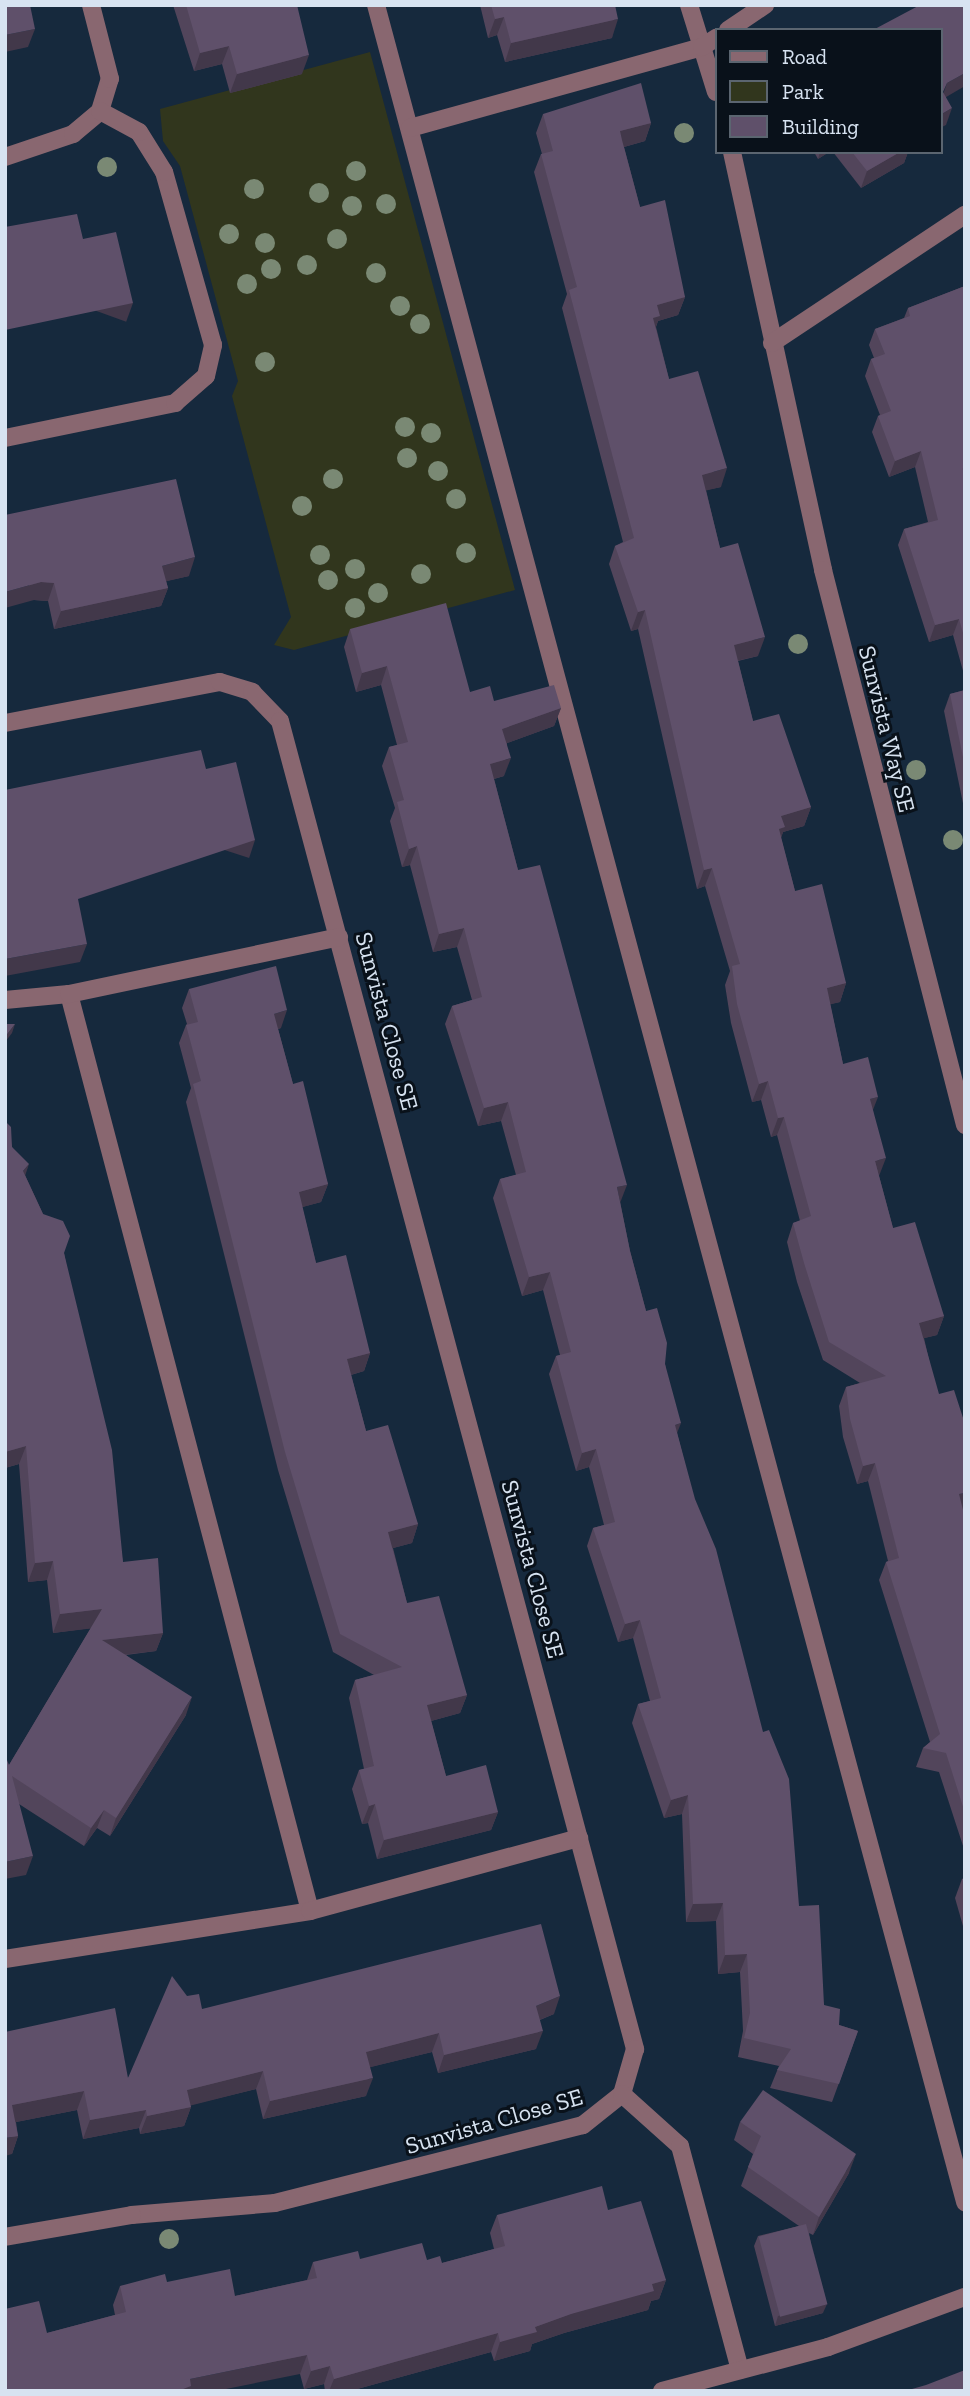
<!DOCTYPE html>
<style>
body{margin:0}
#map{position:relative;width:970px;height:2396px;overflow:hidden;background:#16293d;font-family:"Zilla Slab",serif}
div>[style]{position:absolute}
.green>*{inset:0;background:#31361d}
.minor>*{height:18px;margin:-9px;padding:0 9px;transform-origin:9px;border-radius:9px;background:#896770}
.trees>*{width:20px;height:20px;margin:-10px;border-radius:50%;background:#7a8974}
.wall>*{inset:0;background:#52455b}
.shaded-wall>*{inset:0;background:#42384a;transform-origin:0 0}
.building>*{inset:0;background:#5f506a;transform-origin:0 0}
span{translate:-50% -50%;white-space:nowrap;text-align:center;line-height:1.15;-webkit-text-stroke:6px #09111a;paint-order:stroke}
.street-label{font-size:24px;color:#d7e3f1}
.frame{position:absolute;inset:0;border:7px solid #d7e3f1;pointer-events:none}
.legend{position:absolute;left:715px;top:28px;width:228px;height:126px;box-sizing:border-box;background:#09111a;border:2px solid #5b6570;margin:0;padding:9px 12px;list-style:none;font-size:21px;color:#d7e3f1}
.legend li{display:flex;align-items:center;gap:14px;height:35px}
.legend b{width:35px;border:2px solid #5b6570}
</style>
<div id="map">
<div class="green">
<div style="clip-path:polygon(370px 52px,515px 590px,294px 650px,274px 645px,291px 617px,232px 396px,238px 381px,180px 166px,163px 141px,160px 109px)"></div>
</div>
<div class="minor">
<div style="left:376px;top:5px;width:2275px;rotate:74.99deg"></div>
<div style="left:689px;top:5px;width:91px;rotate:72.8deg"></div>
<div style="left:728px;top:30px;width:45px;rotate:-34deg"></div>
<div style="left:410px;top:128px;width:303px;rotate:-15.5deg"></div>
<div style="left:702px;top:47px;width:17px;rotate:-33deg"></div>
<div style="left:732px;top:152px;width:428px;rotate:77.7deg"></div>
<div style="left:823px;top:570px;width:573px;rotate:75.65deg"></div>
<div style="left:5px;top:157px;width:72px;rotate:-18.7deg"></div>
<div style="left:73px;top:134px;width:35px;rotate:-40deg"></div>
<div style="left:100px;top:111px;width:34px;rotate:-73deg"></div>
<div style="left:110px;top:79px;width:76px;rotate:-104.4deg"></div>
<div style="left:772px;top:343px;width:232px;rotate:-33.6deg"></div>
<div style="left:5px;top:438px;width:174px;rotate:-11.6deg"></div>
<div style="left:175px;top:403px;width:41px;rotate:-41.1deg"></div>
<div style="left:206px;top:376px;width:32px;rotate:-77deg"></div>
<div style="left:213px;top:345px;width:180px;rotate:-105.8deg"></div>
<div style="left:164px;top:172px;width:47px;rotate:-122deg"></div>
<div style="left:139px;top:132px;width:44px;rotate:-151.7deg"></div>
<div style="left:5px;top:723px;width:219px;rotate:-10.8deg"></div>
<div style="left:220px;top:682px;width:34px;rotate:17deg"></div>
<div style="left:252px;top:692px;width:40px;rotate:46deg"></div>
<div style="left:280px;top:721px;width:1375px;rotate:75.03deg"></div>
<div style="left:635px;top:2049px;width:47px;rotate:106.1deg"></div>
<div style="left:622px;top:2094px;width:50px;rotate:141.5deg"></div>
<div style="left:583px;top:2125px;width:318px;rotate:165.8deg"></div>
<div style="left:275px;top:2203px;width:144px;rotate:175.2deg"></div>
<div style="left:132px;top:2215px;width:129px;rotate:170.2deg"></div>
<div style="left:69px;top:994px;width:948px;rotate:75.27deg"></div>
<div style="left:5px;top:1000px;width:64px;rotate:-5.4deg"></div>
<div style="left:69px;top:994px;width:276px;rotate:-11.9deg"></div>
<div style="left:5px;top:1959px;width:309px;rotate:-8.9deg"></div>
<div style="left:310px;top:1911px;width:279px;rotate:-15.2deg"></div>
<div style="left:622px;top:2094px;width:78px;rotate:41.9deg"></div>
<div style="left:680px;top:2146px;width:232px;rotate:75deg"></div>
<div style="left:662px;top:2391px;width:172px;rotate:-14.8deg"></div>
<div style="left:828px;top:2347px;width:146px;rotate:-20.1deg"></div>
</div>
<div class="trees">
<div style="left:684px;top:133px"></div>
<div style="left:107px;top:167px"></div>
<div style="left:356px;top:171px"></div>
<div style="left:254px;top:189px"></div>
<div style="left:319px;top:193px"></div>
<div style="left:386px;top:204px"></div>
<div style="left:352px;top:206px"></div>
<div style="left:229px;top:234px"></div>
<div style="left:337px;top:239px"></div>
<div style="left:265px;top:243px"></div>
<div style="left:307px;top:265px"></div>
<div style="left:271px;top:269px"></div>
<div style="left:376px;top:273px"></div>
<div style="left:247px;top:284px"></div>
<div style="left:400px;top:306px"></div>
<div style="left:420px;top:324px"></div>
<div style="left:265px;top:362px"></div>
<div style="left:405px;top:427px"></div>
<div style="left:431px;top:433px"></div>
<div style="left:407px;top:458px"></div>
<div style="left:438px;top:471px"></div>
<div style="left:333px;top:479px"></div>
<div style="left:456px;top:499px"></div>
<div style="left:302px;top:506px"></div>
<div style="left:466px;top:553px"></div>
<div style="left:320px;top:555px"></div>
<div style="left:355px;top:569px"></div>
<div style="left:421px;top:574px"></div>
<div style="left:328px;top:580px"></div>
<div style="left:378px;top:593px"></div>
<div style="left:355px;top:608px"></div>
<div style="left:798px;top:644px"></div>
<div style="left:916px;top:770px"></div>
<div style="left:953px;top:840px"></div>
<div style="left:169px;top:2239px"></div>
</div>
<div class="wall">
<div style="clip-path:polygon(173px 5px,297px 5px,302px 74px,230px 93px,222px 64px,194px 71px)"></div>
<div style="clip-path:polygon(480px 5px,615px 5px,612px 38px,505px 62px,497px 35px,488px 38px)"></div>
<div style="clip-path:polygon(543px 114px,651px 123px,645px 141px,624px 147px,640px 207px,685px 297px,678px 315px,658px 321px,656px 327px,669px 379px,721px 487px,706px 490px,720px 548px,758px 656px,738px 661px,753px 721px,811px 807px,804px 826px,783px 832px,781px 838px,795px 891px,846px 983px,840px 1002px,830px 1004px,843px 1064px,873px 1110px,879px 1176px,893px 1228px,944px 1316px,937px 1335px,924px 1338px,965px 1518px,965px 1852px,939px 1772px,916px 1767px,923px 1748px,930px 1742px,879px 1580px,886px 1562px,888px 1561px,868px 1481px,857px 1484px,843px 1437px,839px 1406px,846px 1387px,860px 1383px,823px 1360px,797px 1282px,787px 1242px,793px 1223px,800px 1221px,777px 1135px,771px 1137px,761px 1100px,752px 1102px,731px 1023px,725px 985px,730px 971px,705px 886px,697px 889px,638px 629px,631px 631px,609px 564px,615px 546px,623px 542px,562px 308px,567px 294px,534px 172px,541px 154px,542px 154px,536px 133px)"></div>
<div style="clip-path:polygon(814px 152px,829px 152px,818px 159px)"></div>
<div style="clip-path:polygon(833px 152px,908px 152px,904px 163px,861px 188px)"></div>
<div style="clip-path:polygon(965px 286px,965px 678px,953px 635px,929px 642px,898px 545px,904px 529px,928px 522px,915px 467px,889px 477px,872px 432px,878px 416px,880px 415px,865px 376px,871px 359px,874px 358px,869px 345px,875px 329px,904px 318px,908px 308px)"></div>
<div style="clip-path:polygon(5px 515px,189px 576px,166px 581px,168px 588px,161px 606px,54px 629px,48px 601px,34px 600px)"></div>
<div style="clip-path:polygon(350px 629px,470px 692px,494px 701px,561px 708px,554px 726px,507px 743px,504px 776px,494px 779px,518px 870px,620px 1202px,630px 1251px,646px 1311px,665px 1364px,677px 1433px,824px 2005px,839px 2025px,858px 2031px,832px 2102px,770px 2088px,779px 2066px,738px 2057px,743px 2031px,740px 1972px,718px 1974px,716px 1921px,686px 1922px,682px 1814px,664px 1818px,632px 1723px,638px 1704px,650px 1701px,633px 1638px,618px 1642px,587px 1546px,593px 1528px,604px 1525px,589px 1467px,576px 1471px,549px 1374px,556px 1356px,560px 1355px,543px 1290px,522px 1296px,493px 1198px,500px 1179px,516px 1175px,501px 1121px,478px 1126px,445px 1024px,452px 1006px,472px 1000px,457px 947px,433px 952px,410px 865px,402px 867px,390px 821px,395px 808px,382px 766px,389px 747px,397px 745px,381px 685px,356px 692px,344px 647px)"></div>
<div style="clip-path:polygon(965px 690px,965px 813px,944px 711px,950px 694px)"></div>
<div style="clip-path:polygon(189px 989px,281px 1028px,278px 1029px,293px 1084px,328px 1184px,321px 1202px,302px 1207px,316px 1263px,370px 1353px,364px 1371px,351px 1375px,366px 1431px,418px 1524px,412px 1543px,393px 1548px,407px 1603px,467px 1695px,460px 1713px,431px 1721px,446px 1776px,498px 1812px,491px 1830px,377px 1859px,368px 1823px,362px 1824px,352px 1789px,359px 1770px,364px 1769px,349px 1698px,355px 1680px,374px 1675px,333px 1652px,278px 1470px,186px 1102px,191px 1088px,179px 1043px,186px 1025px,187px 1024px,182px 1008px)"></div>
<div style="clip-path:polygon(5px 1121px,12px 1147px,43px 1214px,64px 1253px,123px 1562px,163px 1633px,156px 1651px,126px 1655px,186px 1715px,110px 1836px,97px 1828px,84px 1846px,19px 1804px,26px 1875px,9px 1765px,91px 1628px,53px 1633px,47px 1580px,28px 1582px,19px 1464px,5px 1468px)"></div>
<div style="clip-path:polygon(965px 1878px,965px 1933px,955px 1898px,962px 1879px)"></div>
<div style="clip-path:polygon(187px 1996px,202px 2009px,554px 2014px,540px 2020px,536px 2049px,438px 2073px,432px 2052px,370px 2067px,366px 2096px,263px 2119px,256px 2089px,190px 2105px,191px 2107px,184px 2126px,140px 2134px,139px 2128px,83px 2139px,77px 2110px,16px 2122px,18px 2136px,12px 2154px,5px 2032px,128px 2078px)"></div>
<div style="clip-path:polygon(740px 2122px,849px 2173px,813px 2235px,809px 2233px,823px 2313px,775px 2326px,754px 2246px,758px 2236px,799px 2226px,741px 2186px,753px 2154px,734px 2140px)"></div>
<div style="clip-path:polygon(608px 2210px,666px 2280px,659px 2299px,651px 2301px,648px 2310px,564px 2333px,532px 2344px,530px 2351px,494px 2361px,491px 2352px,350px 2391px,325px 2391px,324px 2384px,304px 2389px,300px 2374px,47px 2333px,115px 2315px,113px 2305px,120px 2286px,167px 2282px,235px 2296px,307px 2280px,313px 2262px,360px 2259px,427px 2260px,442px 2263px,494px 2249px,490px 2233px,497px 2215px)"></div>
</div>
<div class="shaded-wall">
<div style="clip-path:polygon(504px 17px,497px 35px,488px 38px,495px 19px)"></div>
<div style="clip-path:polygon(618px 19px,612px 38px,505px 62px,511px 43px)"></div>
<div style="clip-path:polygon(35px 29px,28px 47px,5px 52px,5px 35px)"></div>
<div style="clip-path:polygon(229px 46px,222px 64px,194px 71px,200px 53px)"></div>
<div style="clip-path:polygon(309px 55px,302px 74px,230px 93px,237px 74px)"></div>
<div style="clip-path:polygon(965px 73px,965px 86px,941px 100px,947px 83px)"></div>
<div style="clip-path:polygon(952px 108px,946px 125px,940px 128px,940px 115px)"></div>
<div style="clip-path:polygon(651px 123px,645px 141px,613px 150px,620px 131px)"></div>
<div style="clip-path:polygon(820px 152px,829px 152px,818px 159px)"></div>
<div style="clip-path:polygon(900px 152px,908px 152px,904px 163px,861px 188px,867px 171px)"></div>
<div style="clip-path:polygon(685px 297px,678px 315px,658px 321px,653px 334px,646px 336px,657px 305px)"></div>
<div style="left:133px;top:303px;width:20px;height:131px;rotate:110deg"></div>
<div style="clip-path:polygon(921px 451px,915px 467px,889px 477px,895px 461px)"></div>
<div style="clip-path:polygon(727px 468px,721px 487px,696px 493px,702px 475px)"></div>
<div style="clip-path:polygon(195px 557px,189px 576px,155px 584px,162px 566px)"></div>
<div style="clip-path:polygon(41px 582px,54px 583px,48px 601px,34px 600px,5px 608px,5px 592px)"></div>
<div style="clip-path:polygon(168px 588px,161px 606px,54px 629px,61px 611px)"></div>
<div style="clip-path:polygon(645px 610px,638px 629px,631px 631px,638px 612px)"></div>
<div style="clip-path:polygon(959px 619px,953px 635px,929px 642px,935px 625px)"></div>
<div style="clip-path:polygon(765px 637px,758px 656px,727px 663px,734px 645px)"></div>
<div style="clip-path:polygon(387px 666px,381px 685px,356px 692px,362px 673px)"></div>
<div style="clip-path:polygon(561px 708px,554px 726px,496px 747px,502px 729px)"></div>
<div style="clip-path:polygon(511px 758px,504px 776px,483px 782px,490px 764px)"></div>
<div style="clip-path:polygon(811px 807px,804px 826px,783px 832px,778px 846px,772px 847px,781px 816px)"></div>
<div style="left:255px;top:840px;width:19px;height:187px;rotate:108deg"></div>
<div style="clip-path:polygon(417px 846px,410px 865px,402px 867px,409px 849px)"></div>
<div style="clip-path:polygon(712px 868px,705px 886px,697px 889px,704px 870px)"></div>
<div style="clip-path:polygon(464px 928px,457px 947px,433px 952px,439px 934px)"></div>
<div style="clip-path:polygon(87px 944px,80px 962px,5px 976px,5px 959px)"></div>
<div style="clip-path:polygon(846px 983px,840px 1002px,820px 1007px,827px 988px)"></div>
<div style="clip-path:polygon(287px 1010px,281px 1028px,267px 1032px,274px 1014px)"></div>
<div style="clip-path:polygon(15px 1024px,12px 1033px,5px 1042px,5px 1037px)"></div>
<div style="clip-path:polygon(768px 1081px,761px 1100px,752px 1102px,759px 1084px)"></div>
<div style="clip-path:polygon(878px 1097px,871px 1115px,870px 1099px)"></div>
<div style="clip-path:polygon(508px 1102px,501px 1121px,478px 1126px,484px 1108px)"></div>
<div style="clip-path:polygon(784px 1117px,777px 1135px,771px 1137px,778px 1118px)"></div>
<div style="clip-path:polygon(886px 1158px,879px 1176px,875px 1161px)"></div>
<div style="clip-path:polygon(29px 1164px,23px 1182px,23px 1171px)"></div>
<div style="clip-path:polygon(328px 1184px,321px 1202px,292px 1210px,299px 1192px)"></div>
<div style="clip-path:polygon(627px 1185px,620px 1203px,617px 1187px)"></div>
<div style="clip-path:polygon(550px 1272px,543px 1290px,522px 1296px,529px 1277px)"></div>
<div style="clip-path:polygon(944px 1316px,937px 1335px,913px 1341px,919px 1323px)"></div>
<div style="clip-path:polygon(370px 1353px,364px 1371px,340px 1378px,347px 1359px)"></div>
<div style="clip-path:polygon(681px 1423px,674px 1441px,675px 1425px)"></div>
<div style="clip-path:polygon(26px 1446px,19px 1464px,5px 1468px,5px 1452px)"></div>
<div style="clip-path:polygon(596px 1449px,589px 1467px,576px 1471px,582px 1453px)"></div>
<div style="clip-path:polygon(875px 1463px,868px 1481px,857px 1484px,863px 1466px)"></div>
<div style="clip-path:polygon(965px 1493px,965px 1509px,952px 1513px,959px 1494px)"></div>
<div style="clip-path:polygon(418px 1524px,412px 1543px,382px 1551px,388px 1532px)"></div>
<div style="clip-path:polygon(53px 1561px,47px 1580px,28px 1582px,35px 1563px)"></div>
<div style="clip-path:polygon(102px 1609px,95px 1628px,53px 1633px,60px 1614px)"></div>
<div style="clip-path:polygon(640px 1620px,633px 1638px,618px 1642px,625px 1624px)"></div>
<div style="clip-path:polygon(163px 1633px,156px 1651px,95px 1658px,102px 1640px)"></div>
<div style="clip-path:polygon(467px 1695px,460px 1713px,420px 1724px,427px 1705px)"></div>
<div style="clip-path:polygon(192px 1697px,186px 1715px,110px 1836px,116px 1818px)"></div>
<div style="clip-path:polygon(688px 1795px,682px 1814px,664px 1818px,671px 1800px)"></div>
<div style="clip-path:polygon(375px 1804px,368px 1823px,362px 1824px,369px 1806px)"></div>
<div style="clip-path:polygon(104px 1810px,97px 1828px,84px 1846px,91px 1828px)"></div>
<div style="clip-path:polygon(498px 1812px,491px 1830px,377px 1859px,384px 1840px)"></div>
<div style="clip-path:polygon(33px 1856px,26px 1875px,5px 1879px,5px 1862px)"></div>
<div style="clip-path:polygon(723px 1903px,716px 1921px,686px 1922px,693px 1904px)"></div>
<div style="clip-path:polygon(747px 1954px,740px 1972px,718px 1974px,725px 1955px)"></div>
<div style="clip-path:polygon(560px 1996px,554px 2014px,529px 2024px,536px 2006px)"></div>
<div style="clip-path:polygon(543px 2031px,536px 2049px,438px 2073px,444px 2055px)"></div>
<div style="clip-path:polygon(439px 2033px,432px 2052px,359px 2070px,366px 2052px)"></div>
<div style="clip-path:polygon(263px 2071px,256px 2089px,181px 2108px,187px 2090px)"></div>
<div style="clip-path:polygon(373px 2078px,366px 2096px,263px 2119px,270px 2101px)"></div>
<div style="clip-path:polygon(84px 2091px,77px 2110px,6px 2124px,12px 2105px)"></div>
<div style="clip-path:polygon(191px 2107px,184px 2126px,140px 2134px,147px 2116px)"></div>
<div style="clip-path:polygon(146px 2110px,139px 2128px,83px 2139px,90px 2120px)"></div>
<div style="clip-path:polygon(18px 2136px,12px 2154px,5px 2156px,5px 2138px)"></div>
<div style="clip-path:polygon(856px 2154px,849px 2173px,813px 2235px,819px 2217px)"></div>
<div style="clip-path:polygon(666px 2280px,659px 2299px,651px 2301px,648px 2310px,564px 2333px,532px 2344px,530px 2351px,494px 2361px,500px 2342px,535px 2327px,652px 2284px)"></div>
<div style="clip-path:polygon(827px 2304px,823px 2313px,775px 2326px,778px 2316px)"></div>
<div style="clip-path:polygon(498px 2333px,491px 2352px,350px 2391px,329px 2391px,334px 2379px)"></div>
<div style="clip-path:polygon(307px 2355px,300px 2374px,216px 2391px,178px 2391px,190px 2379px)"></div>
<div style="clip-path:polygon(330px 2366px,324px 2384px,304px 2389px,311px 2371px)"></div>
</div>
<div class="building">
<div style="clip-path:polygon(5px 5px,30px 5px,35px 29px,5px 35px)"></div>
<div style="clip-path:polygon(186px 5px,297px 5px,309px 55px,237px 74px,229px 46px,200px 53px)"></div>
<div style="clip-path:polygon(491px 5px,615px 5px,618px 19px,511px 43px,504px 17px,495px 19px)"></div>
<div style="clip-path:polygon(920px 5px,965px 5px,965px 73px,947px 83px,943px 92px,952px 108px,940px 115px,940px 30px,873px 30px)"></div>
<div style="clip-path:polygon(641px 83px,651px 123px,620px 131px,622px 140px,640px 207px,665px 200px,685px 297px,657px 305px,660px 316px,653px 318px,669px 379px,698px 371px,727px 468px,702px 475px,720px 548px,738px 543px,765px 637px,734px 645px,753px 721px,779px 714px,811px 807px,781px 816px,785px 827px,779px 829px,795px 891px,822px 884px,846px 983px,827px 988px,843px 1064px,868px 1057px,878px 1097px,870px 1099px,886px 1158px,875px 1161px,893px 1228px,915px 1222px,944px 1316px,919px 1323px,939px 1394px,954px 1390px,965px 1424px,965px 1493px,959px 1494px,965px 1518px,965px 1813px,946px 1753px,923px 1748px,940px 1734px,886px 1562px,899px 1558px,875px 1463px,863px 1466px,850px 1419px,846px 1387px,886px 1376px,829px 1342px,804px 1263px,793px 1223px,811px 1216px,784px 1117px,778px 1118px,768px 1081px,759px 1084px,737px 1004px,732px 966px,740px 964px,712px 868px,704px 870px,645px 610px,638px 612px,615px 546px,634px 538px,569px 290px,577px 287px,541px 154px,553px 151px,543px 114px)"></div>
<div style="clip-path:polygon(852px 152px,900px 152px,867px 171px)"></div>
<div style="clip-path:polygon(77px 214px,83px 239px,116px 232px,133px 303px,5px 330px,5px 227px)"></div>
<div style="clip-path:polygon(965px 286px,965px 468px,962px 469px,965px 470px,965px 640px,959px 619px,935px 625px,904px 529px,938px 520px,921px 451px,895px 461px,878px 416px,891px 411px,871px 359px,885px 354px,875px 329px,910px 316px,908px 308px)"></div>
<div style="clip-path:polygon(176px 479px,195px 557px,162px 566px,168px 588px,61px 611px,54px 583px,41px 582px,5px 592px,5px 515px)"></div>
<div style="clip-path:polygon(446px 603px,470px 692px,490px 686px,494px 701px,554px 685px,561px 708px,502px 729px,511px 758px,490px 764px,518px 870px,540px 865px,627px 1185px,617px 1187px,630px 1251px,646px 1311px,657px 1308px,667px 1343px,665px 1364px,681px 1423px,675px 1425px,695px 1499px,716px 1549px,763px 1732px,769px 1730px,789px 1779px,799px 1906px,819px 1905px,824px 2005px,840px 2009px,839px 2025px,858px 2031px,839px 2084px,777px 2070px,791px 2049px,744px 2038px,750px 2013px,747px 1954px,725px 1955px,723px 1903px,693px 1904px,688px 1795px,671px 1800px,638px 1704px,661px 1698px,640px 1620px,625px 1624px,593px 1528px,615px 1522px,596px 1449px,582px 1453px,556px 1356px,571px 1352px,550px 1272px,529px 1277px,500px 1179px,526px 1172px,508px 1102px,484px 1108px,452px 1006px,482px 997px,464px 928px,439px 934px,417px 846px,409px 849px,397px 802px,404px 800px,389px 747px,408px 742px,387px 666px,362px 673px,350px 629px)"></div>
<div style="clip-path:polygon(965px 690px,965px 767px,950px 694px)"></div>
<div style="clip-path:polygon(201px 750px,206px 769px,236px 762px,255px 840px,78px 899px,87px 944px,5px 959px,5px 790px)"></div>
<div style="clip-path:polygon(276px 966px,287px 1010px,274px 1014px,293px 1084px,303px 1081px,328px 1184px,299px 1192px,316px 1263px,346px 1255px,370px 1353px,347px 1359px,366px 1431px,388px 1425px,418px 1524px,388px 1532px,407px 1603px,439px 1596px,467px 1695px,427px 1705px,446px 1776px,486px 1765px,498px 1812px,384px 1840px,375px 1804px,369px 1806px,359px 1770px,374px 1766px,355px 1680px,402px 1667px,340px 1634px,285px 1452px,193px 1084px,201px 1081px,186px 1025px,198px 1022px,189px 989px)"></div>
<div style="clip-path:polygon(5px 1024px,15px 1024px,5px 1037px)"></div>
<div style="clip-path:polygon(5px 1121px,11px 1127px,12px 1147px,29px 1164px,23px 1171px,43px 1214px,63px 1221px,70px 1236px,64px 1253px,112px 1450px,123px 1562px,158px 1558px,163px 1633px,102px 1640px,192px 1697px,116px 1818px,104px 1810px,91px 1828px,12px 1776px,33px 1856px,5px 1862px,5px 1761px,7px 1760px,9px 1765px,102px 1609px,60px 1614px,53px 1561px,35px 1563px,26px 1446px,5px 1452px)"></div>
<div style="clip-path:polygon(965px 1878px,965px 1890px,962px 1879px)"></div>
<div style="clip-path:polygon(541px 1924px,560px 1996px,536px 2006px,543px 2031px,444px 2055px,439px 2033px,366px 2052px,373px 2078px,270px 2101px,263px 2071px,187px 2090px,191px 2107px,147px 2116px,146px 2110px,90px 2120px,84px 2091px,12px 2105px,18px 2136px,5px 2138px,5px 2032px,115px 2008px,128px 2078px,172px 1976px,187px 1996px,199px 1994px,202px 2009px)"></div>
<div style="clip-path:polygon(763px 2090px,856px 2154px,819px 2217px,748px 2167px,761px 2136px,740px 2122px)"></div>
<div style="clip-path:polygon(602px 2186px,608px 2210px,641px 2201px,666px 2280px,652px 2284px,654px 2291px,571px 2314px,535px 2327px,537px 2332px,500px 2342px,498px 2333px,334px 2379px,330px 2366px,311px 2371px,307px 2355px,190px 2379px,191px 2386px,178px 2391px,5px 2391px,5px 2309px,39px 2301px,47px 2333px,126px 2312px,120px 2286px,165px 2274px,167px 2282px,230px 2269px,235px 2296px,317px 2278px,313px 2262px,358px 2251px,360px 2259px,422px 2243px,427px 2260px,440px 2256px,442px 2263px,505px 2246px,497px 2215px)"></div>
<div style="left:806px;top:2224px;width:83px;height:49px;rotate:75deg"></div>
<div style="clip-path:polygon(965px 2370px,965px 2391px,905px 2391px,926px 2385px)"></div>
</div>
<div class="street-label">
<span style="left:887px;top:729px;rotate:76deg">Sunvista Way SE</span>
<span style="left:387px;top:1021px;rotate:75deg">Sunvista Close SE</span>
<span style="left:533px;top:1569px;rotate:75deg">Sunvista Close SE</span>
<span style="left:494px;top:2121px;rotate:-16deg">Sunvista Close SE</span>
</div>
<div class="frame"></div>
<ul class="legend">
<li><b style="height:9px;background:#896770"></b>Road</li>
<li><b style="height:19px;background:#31361d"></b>Park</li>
<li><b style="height:19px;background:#5f506a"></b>Building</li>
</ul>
</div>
